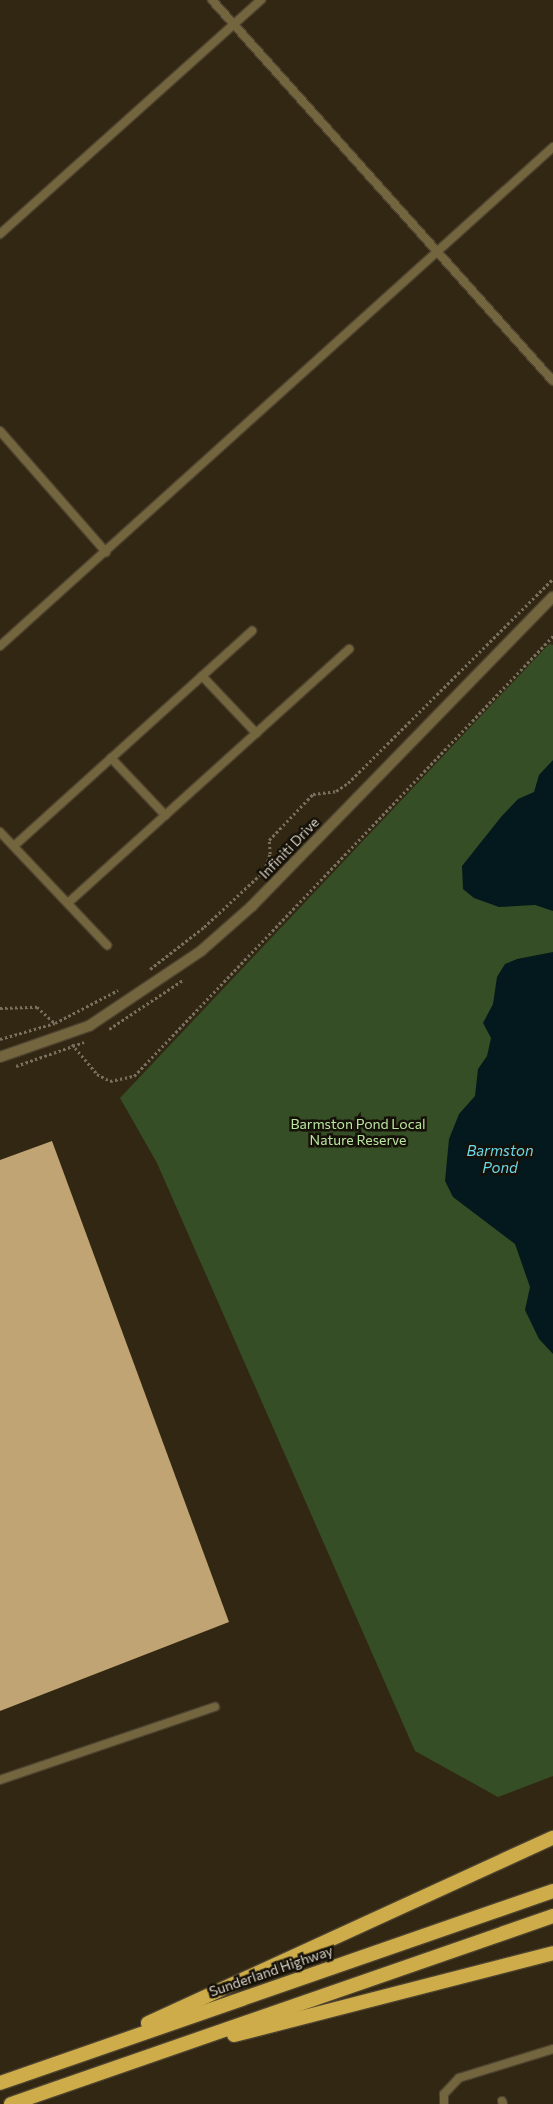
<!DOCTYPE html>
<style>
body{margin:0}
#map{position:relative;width:553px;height:2104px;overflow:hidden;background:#322713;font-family:Commissioner,sans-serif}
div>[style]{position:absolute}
.green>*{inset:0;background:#364e25}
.water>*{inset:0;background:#04191d}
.building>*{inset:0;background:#c0a473}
.path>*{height:2.5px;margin-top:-1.25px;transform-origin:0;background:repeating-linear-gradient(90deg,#786f5e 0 2.5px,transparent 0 5px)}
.roads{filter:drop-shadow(1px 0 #4c422f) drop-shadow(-1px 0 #4c422f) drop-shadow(0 1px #4c422f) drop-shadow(0 -1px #4c422f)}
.service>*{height:8px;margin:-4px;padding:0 4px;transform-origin:4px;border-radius:4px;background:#73653d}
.minor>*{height:10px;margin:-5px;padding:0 5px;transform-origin:5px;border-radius:5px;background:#73653d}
.trunk>*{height:14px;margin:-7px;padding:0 7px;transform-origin:7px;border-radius:7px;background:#cdac49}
span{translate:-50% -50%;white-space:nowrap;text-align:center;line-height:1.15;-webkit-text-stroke:5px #151108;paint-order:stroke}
.street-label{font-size:14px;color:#d7d0c4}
.park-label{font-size:14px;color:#bae59f}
.water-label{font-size:15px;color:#6ad7ea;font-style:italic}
</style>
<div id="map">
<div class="green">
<div style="clip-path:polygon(549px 644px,553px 645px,553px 1776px,498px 1797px,415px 1751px,157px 1163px,120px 1098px)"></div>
</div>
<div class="water">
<div style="clip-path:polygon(553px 760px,553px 911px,535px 905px,499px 907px,474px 898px,463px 889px,462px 866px,501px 817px,518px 799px,534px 792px,539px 775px)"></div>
<div style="clip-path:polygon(553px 952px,553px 1354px,539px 1339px,525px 1310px,530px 1287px,515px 1244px,453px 1197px,445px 1181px,449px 1139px,459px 1114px,475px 1096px,478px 1069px,487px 1056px,491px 1038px,483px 1023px,493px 1004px,497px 977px,505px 964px,517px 959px)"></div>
</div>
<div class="building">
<div style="clip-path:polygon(52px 1141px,229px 1622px,0 1711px,0 1160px)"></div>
</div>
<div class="path">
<div style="left:150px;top:969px;width:68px;rotate:-37.9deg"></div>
<div style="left:204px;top:927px;width:82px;rotate:-43deg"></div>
<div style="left:264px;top:871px;width:18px;rotate:-71deg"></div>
<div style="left:270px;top:854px;width:14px;rotate:-94deg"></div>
<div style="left:269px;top:840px;width:64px;rotate:-46.3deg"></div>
<div style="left:313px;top:794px;width:23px;rotate:-7deg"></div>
<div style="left:336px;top:791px;width:14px;rotate:-34deg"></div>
<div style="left:348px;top:783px;width:289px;rotate:-44.9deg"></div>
<div style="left:0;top:1008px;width:37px;rotate:-2deg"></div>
<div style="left:37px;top:1007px;width:25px;rotate:42deg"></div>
<div style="left:109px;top:1029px;width:89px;rotate:-33.5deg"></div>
<div style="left:0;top:1039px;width:57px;rotate:-16.2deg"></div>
<div style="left:55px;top:1023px;width:71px;rotate:-27.6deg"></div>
<div style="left:72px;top:1044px;width:39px;rotate:50deg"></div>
<div style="left:97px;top:1074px;width:15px;rotate:28deg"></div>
<div style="left:110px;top:1081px;width:25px;rotate:-12deg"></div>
<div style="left:134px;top:1076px;width:608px;rotate:-46.4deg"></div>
<div style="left:16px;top:1066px;width:72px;rotate:-19.4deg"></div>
</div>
<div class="roads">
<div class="service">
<div style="left:212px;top:0;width:511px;rotate:48.17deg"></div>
<div style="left:0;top:234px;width:351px;rotate:-41.9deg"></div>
<div style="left:0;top:431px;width:161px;rotate:48.8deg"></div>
<div style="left:0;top:646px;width:745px;rotate:-42.06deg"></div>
<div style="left:202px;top:676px;width:79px;rotate:46.5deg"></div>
<div style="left:111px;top:758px;width:79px;rotate:46.5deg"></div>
<div style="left:0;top:832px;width:156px;rotate:46.6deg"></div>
<div style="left:14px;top:846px;width:321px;rotate:-42.1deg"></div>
<div style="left:68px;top:903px;width:379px;rotate:-42.1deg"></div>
<div style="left:0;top:1780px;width:227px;rotate:-18.8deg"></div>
<div style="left:502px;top:2101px;width:3px;rotate:72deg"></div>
<div style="left:444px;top:2104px;width:10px;rotate:-90deg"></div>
<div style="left:444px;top:2094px;width:22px;rotate:-47deg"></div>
<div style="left:459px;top:2078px;width:98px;rotate:-17.1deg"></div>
</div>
<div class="minor">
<div style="left:0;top:1057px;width:94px;rotate:-19.2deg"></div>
<div style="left:89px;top:1026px;width:135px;rotate:-33.8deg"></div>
<div style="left:201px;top:951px;width:68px;rotate:-41.4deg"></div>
<div style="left:252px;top:906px;width:431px;rotate:-45.8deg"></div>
</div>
<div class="trunk">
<div style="left:148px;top:2023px;width:445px;rotate:-24.6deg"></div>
<div style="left:234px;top:2035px;width:329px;rotate:-14.4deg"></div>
<div style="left:0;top:2083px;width:585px;rotate:-19.15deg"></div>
<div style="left:11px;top:2104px;width:574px;rotate:-19.13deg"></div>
</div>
</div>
<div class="street-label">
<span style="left:289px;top:848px;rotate:-46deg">Infiniti Drive</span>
<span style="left:271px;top:1971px;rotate:-19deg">Sunderland Highway</span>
</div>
<div class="park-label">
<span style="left:358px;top:1132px">Barmston Pond Local<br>Nature Reserve</span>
</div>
<div class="water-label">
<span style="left:500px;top:1159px">Barmston<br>Pond</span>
</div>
</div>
